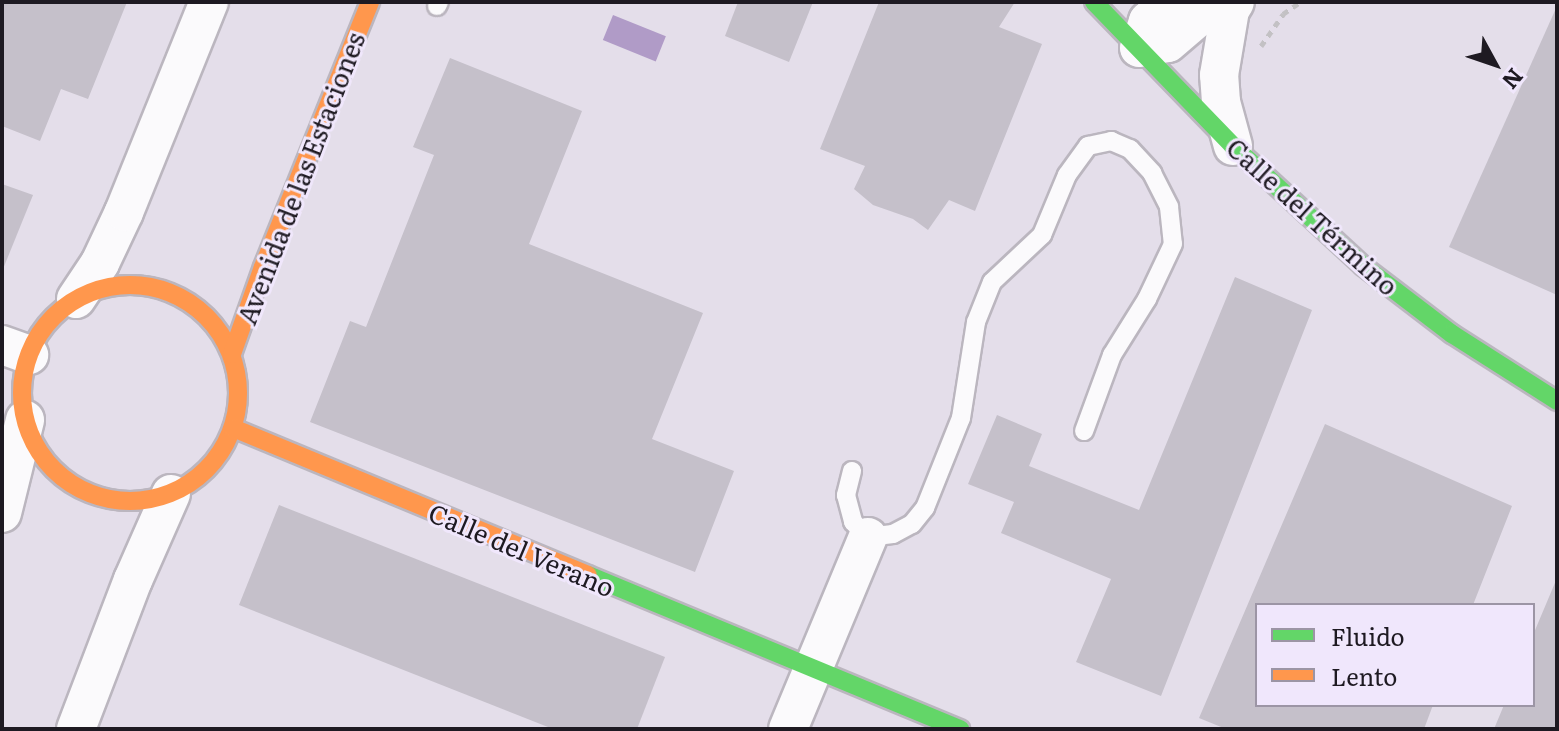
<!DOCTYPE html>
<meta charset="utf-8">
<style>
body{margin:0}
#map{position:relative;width:1559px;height:731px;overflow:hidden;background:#e4deea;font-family:Literata,serif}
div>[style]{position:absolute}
.water>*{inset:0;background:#b09bc7;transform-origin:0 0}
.building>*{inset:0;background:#c5c0ca}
.path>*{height:5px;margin-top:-2.5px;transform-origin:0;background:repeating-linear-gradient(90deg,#c3c1c4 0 6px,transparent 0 12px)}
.roads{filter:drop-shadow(2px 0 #bbb6bf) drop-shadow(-2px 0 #bbb6bf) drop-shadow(0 2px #bbb6bf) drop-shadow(0 -2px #bbb6bf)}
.lane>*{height:18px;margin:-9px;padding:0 9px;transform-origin:9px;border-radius:9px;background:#fbfafc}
.street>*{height:38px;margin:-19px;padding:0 19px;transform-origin:19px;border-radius:19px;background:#fbfafc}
.fast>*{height:18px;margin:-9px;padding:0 9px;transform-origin:9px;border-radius:9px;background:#63d668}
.slow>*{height:18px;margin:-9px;padding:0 9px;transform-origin:9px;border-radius:9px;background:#ff974d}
.slow>.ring{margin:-9px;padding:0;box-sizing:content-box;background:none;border:18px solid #ff974d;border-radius:50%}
span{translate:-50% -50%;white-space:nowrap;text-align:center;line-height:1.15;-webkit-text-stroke:6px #f0e7fc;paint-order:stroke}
.street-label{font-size:26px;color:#1e1a22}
.frame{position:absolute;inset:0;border:4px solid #1e1a22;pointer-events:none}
.legend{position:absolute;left:1255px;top:603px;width:280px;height:104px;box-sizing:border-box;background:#f0e7fc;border:2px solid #9c95a5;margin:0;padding:10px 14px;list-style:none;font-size:24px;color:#1e1a22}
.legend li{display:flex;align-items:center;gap:16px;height:40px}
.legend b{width:40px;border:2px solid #9c95a5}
.north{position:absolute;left:1455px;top:24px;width:80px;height:80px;-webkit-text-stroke:6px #f0e7fc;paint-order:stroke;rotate:130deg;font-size:22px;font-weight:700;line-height:32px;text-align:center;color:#1e1a22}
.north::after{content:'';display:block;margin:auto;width:28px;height:36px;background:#1e1a22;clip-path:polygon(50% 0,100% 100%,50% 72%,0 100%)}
</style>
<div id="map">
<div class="water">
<div style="left:613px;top:15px;width:57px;height:27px;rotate:22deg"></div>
</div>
<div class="building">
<div style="clip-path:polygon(2px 2px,127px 2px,88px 99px,61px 89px,40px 141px,2px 126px)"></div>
<div style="clip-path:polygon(738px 2px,813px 2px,789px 62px,725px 36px)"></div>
<div style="clip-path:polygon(879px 2px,1015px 2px,999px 27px,1042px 44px,975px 211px,949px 200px,928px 230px,913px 219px,873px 205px,854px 189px,865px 166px,820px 149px)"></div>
<div style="clip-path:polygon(1557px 6px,1557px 295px,1449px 247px)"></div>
<div style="clip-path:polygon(450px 58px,582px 111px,529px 244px,703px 313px,652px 439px,734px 471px,695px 572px,310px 422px,350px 321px,366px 327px,434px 155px,413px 147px)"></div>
<div style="clip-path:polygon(2px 184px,33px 195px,3px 269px,2px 268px)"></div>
<div style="clip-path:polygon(1235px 277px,1312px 310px,1161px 696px,1076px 662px,1111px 579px,1001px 533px,1014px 502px,968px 484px,997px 415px,1042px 434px,1029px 466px,1139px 510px)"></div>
<div style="clip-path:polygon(1325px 424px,1512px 506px,1473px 605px,1257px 605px,1257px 705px,1433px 705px,1424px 729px,1226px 729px,1199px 718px)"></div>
<div style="clip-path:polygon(279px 505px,665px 657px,637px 729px,553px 729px,239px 605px)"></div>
<div style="clip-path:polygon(1557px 578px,1557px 729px,1494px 729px,1504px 705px,1533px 705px,1533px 635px)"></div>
</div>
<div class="path">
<div style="left:1261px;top:46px;width:39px;rotate:-55deg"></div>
<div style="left:1283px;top:14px;width:21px;rotate:-35deg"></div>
</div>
<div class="roads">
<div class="lane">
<div style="left:437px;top:6px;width:4px;rotate:-63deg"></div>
<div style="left:852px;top:471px;width:25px;rotate:104deg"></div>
<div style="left:846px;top:495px;width:28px;rotate:75deg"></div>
<div style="left:853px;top:522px;width:21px;rotate:45deg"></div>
<div style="left:868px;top:537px;width:25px;rotate:-7deg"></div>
<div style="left:893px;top:534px;width:21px;rotate:-28deg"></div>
<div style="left:912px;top:524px;width:21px;rotate:-51deg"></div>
<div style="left:925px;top:508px;width:97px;rotate:-68.2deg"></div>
<div style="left:961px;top:418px;width:97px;rotate:-81.1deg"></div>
<div style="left:976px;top:322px;width:43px;rotate:-68.2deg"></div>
<div style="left:992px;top:282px;width:69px;rotate:-43.2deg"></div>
<div style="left:1042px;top:235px;width:65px;rotate:-67.4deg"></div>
<div style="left:1067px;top:175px;width:36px;rotate:-54deg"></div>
<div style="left:1088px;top:146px;width:24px;rotate:-12deg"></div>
<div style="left:1111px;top:141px;width:21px;rotate:23deg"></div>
<div style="left:1130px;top:149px;width:33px;rotate:47deg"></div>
<div style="left:1152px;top:173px;width:38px;rotate:63deg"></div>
<div style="left:1169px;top:207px;width:37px;rotate:84deg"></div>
<div style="left:1173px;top:244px;width:61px;rotate:115.3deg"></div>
<div style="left:1147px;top:299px;width:66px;rotate:122deg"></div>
<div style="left:1112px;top:355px;width:81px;rotate:110.2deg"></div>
</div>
<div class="street">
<div style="left:1170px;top:2px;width:29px;rotate:139deg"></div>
<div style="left:1148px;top:21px;width:28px;rotate:108deg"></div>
<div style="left:1139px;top:48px;width:29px;rotate:-10deg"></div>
<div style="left:1168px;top:43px;width:63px;rotate:-40.5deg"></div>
<div style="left:1233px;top:146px;width:46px;rotate:-105.3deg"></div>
<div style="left:1221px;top:102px;width:27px;rotate:-94deg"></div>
<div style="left:1219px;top:75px;width:66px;rotate:-80.4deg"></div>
<div style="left:1230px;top:10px;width:9px;rotate:-58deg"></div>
<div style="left:76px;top:299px;width:43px;rotate:-56.3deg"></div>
<div style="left:100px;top:263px;width:56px;rotate:-64.8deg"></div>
<div style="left:124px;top:212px;width:227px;rotate:-68deg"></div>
<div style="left:2px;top:345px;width:29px;rotate:20deg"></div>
<div style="left:2px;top:513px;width:96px;rotate:-76.1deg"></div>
<div style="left:76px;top:729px;width:160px;rotate:-69.1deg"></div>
<div style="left:133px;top:580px;width:94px;rotate:-66.2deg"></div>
<div style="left:788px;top:729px;width:208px;rotate:-67.4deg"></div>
</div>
<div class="fast">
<div style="left:1094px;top:2px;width:200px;rotate:46deg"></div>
<div style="left:1233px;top:146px;width:177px;rotate:42.7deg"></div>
<div style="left:1363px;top:266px;width:112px;rotate:37.4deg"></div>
<div style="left:1452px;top:334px;width:125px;rotate:32.5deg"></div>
<div style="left:588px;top:575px;width:403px;rotate:22.5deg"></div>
</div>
<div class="slow">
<div class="ring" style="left:22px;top:285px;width:198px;height:198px"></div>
<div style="left:232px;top:354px;width:92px;rotate:-70.4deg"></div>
<div style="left:263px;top:267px;width:286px;rotate:-68deg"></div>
<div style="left:233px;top:428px;width:384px;rotate:22.5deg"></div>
</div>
</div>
<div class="street-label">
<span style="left:300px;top:178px;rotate:-69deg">Avenida de las Estaciones</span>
<span style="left:1313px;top:216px;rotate:42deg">Calle del Término</span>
<span style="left:522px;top:549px;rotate:23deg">Calle del Verano</span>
</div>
<div class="frame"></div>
<ul class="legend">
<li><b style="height:10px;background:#63d668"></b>Fluido</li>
<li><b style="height:10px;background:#ff974d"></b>Lento</li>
</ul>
<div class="north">N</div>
</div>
